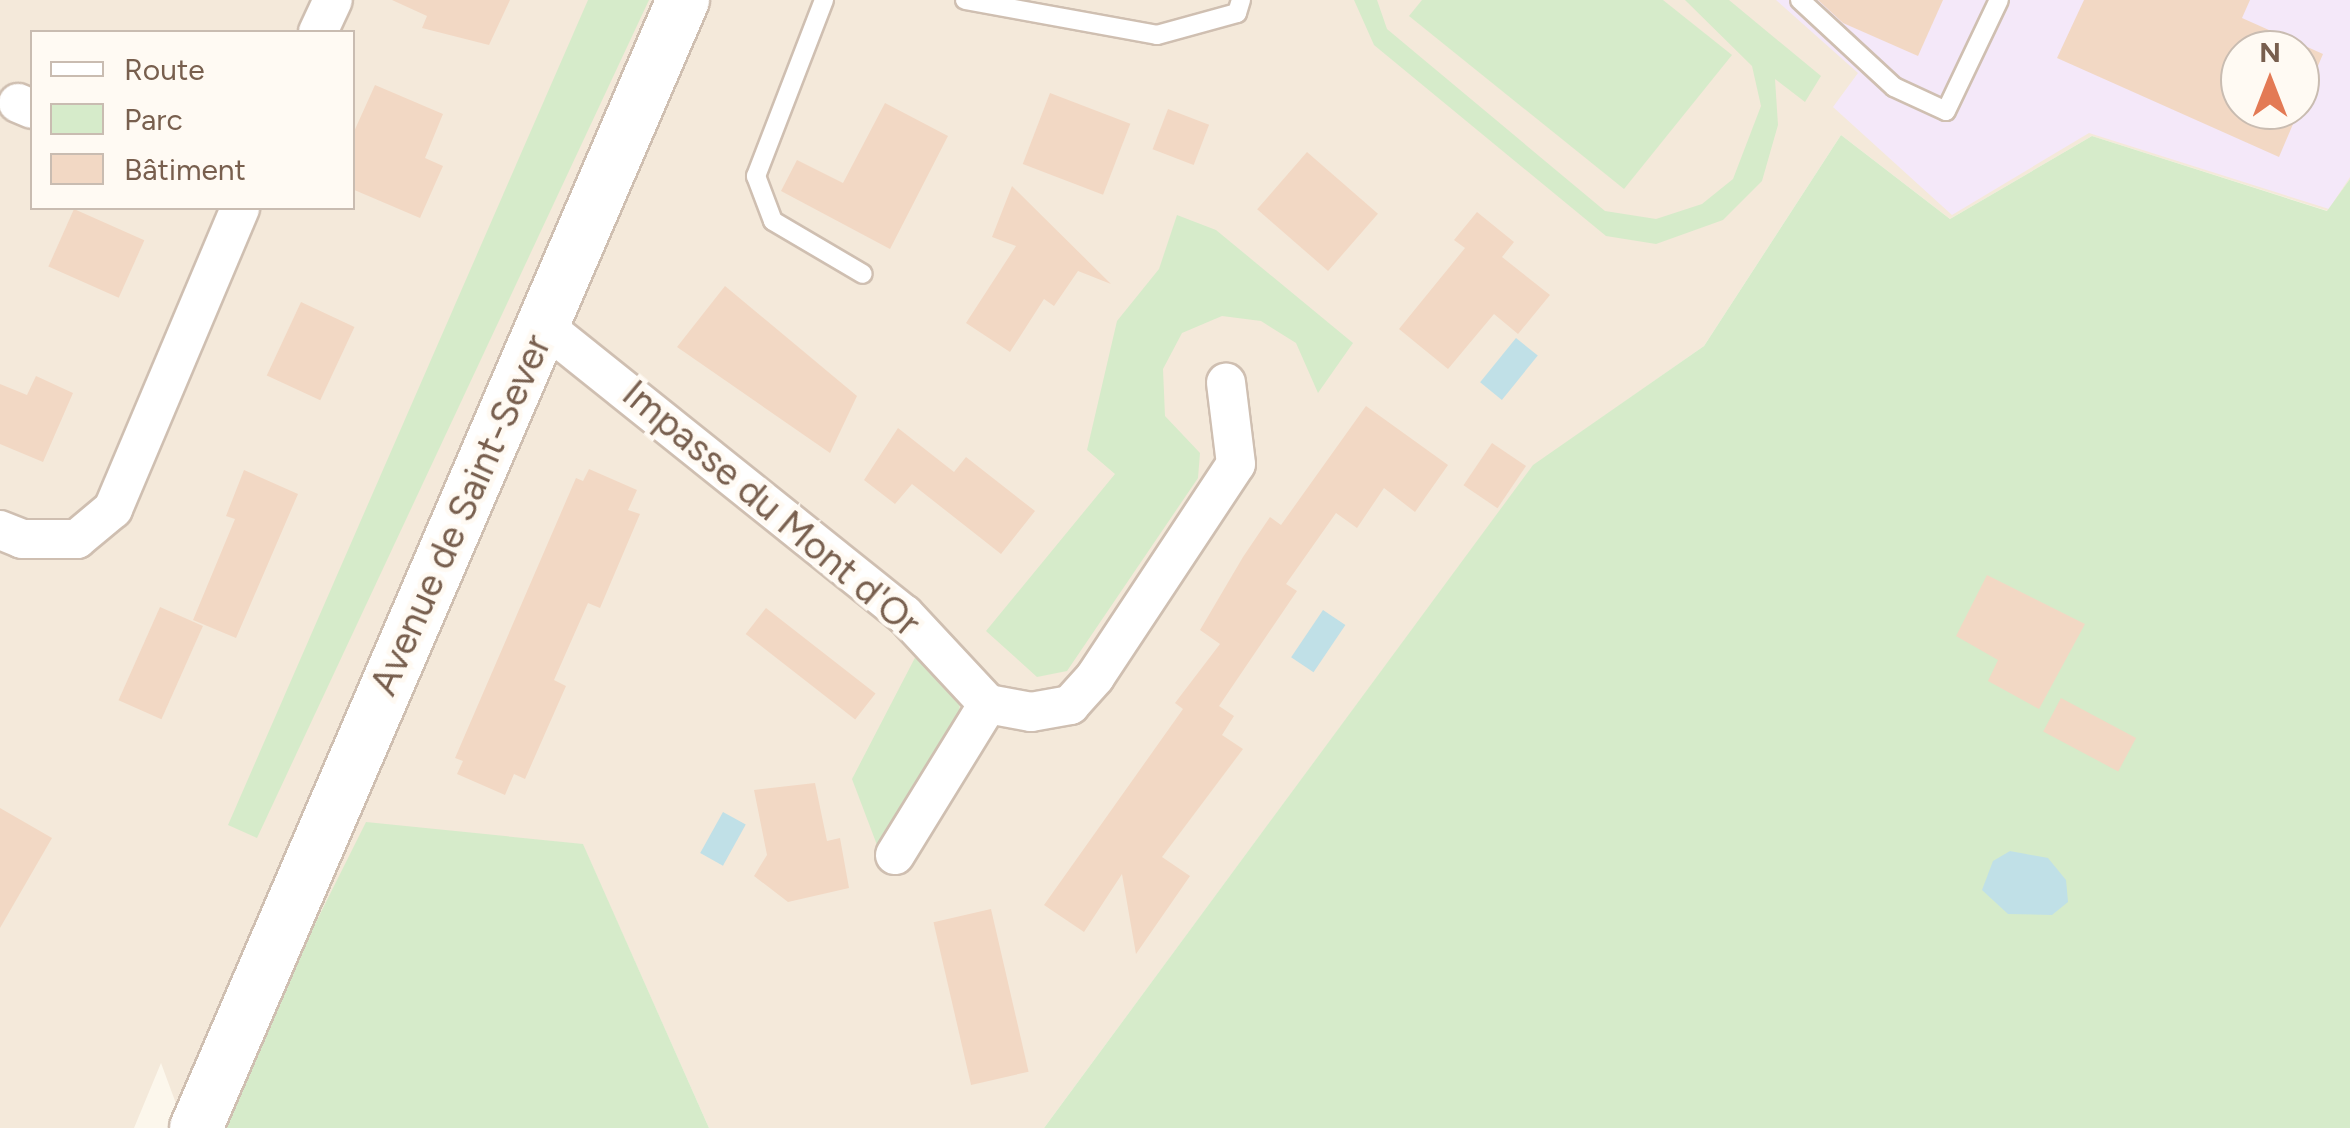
<!DOCTYPE html>
<meta charset="utf-8">
<style>
body{margin:0}
#map{position:relative;width:2350px;height:1128px;overflow:hidden;background:#fcf7ec;font-family:Figtree,sans-serif}
div>[style]{position:absolute}
.residential>*{inset:0;background:#f4e9da}
.education>*{inset:0;background:#f4e8f9}
.green>*{inset:0;background:#d6ebca}
.water>*{inset:0;background:#c0e0e7;transform-origin:0 0}
.building>*{inset:0;background:#f2d8c4;transform-origin:0 0}
.roads{filter:drop-shadow(2px 0 #cfbfb1) drop-shadow(-2px 0 #cfbfb1) drop-shadow(0 2px #cfbfb1) drop-shadow(0 -2px #cfbfb1)}
.lane>*{height:18px;margin:-9px;padding:0 9px;transform-origin:9px;border-radius:9px;background:#fff}
.street>*{height:38px;margin:-19px;padding:0 19px;transform-origin:19px;border-radius:19px;background:#fff}
.secondary>*{height:52px;margin:-26px;padding:0 26px;transform-origin:26px;border-radius:26px;background:#fff}
span{translate:-50% -50%;white-space:nowrap;text-align:center;line-height:1.15;-webkit-text-stroke:9px #fffaf3;paint-order:stroke}
.street-label{font-size:38px;color:#785f4e}
.legend{position:absolute;left:30px;top:30px;width:325px;height:180px;box-sizing:border-box;background:#fffaf3;border:2px solid #c9bcb1;margin:0;padding:12px 18px;list-style:none;font-size:30px;color:#785f4e}
.legend li{display:flex;align-items:center;gap:20px;height:50px}
.legend b{width:50px;border:2px solid #c9bcb1}
.north{position:absolute;left:2220px;top:30px;width:100px;height:100px;box-sizing:border-box;background:#fffaf3;border:2px solid #c9bcb1;border-radius:50%;rotate:0deg;font-size:28px;font-weight:700;line-height:40px;text-align:center;color:#785f4e}
.north::after{content:'';display:block;margin:auto;width:35px;height:45px;background:#e37a55;clip-path:polygon(50% 0,100% 100%,50% 72%,0 100%)}
</style>
<div id="map">
<div class="residential">
<div style="clip-path:polygon(evenodd,0 0,2350px 0,2350px 179px,2328px 211px,2092px 136px,1950px 219px,1841px 135px,1704px 346px,1533px 466px,1044px 1128px,709px 1128px,583px 845px,213px 1128px,185px 1128px,161px 1063px,134px 1128px,0 1128px,0 0,32px 32px,352px 32px,352px 208px,32px 208px,32px 32px,0 0,2240px 50px,2300px 50px,2300px 110px,2240px 110px,2240px 50px)"></div>
</div>
<div class="education">
<div style="clip-path:polygon(evenodd,1776px 0,2350px 0,2350px 177px,2329px 209px,2089px 133px,1952px 215px,1833px 107px,1858px 73px,1776px 0,2240px 50px,2300px 50px,2300px 110px,2240px 110px,2240px 50px)"></div>
</div>
<div class="green">
<div style="clip-path:polygon(588px 0,649px 0,257px 838px,228px 825px)"></div>
<div style="clip-path:polygon(1354px 0,1377px 0,1387px 29px,1605px 211px,1656px 219px,1702px 204px,1733px 179px,1761px 106px,1752px 66px,1685px 0,1729px 0,1821px 76px,1805px 102px,1775px 79px,1778px 125px,1762px 181px,1723px 220px,1656px 244px,1606px 236px,1374px 45px)"></div>
<div style="clip-path:polygon(1422px 0,1663px 0,1732px 55px,1624px 189px,1409px 16px)"></div>
<div style="clip-path:polygon(1841px 135px,1950px 219px,2092px 136px,2327px 211px,2350px 179px,2350px 1128px,1044px 1128px,1533px 465px,1704px 346px)"></div>
<div style="clip-path:polygon(1177px 215px,1216px 230px,1353px 343px,1318px 393px,1296px 343px,1261px 321px,1222px 316px,1182px 333px,1163px 369px,1165px 416px,1200px 453px,1198px 478px,1067px 671px,1037px 677px,986px 631px,1115px 474px,1087px 450px,1117px 321px,1159px 269px)"></div>
<div style="clip-path:polygon(919px 650px,960px 703px,957px 733px,877px 845px,852px 779px)"></div>
<div style="clip-path:polygon(366px 822px,583px 844px,709px 1128px,213px 1128px)"></div>
</div>
<div class="water">
<div style="left:1516px;top:338px;width:28px;height:57px;rotate:39deg"></div>
<div style="left:1323px;top:610px;width:27px;height:57px;rotate:34deg"></div>
<div style="left:723px;top:812px;width:26px;height:47px;rotate:29deg"></div>
<div style="clip-path:polygon(2010px 851px,2048px 858px,2066px 880px,2068px 902px,2052px 915px,2008px 914px,1982px 890px,1993px 861px)"></div>
</div>
<div class="building">
<div style="clip-path:polygon(392px 0,510px 0,489px 45px,422px 28px,427px 16px)"></div>
<div style="clip-path:polygon(1818px 0,1943px 0,1918px 56px,1843px 23px)"></div>
<div style="clip-path:polygon(2084px 0,2250px 0,2242px 18px,2323px 54px,2300px 108px,2300px 50px,2240px 50px,2240px 110px,2299px 110px,2279px 157px,2057px 58px)"></div>
<div style="clip-path:polygon(375px 85px,443px 114px,425px 158px,443px 166px,420px 218px,352px 189px,352px 136px)"></div>
<div style="left:1050px;top:93px;width:86px;height:76px;rotate:21deg"></div>
<div style="clip-path:polygon(885px 103px,948px 136px,890px 249px,781px 191px,797px 160px,843px 183px)"></div>
<div style="left:1168px;top:109px;width:44px;height:43px;rotate:21deg"></div>
<div style="left:1307px;top:152px;width:94px;height:76px;rotate:41deg"></div>
<div style="clip-path:polygon(1012px 186px,1111px 284px,1078px 271px,1054px 306px,1044px 299px,1010px 352px,966px 323px,1016px 246px,992px 237px)"></div>
<div style="left:74px;top:209px;width:77px;height:63px;rotate:24deg"></div>
<div style="clip-path:polygon(1477px 212px,1514px 242px,1502px 257px,1550px 295px,1518px 334px,1494px 314px,1448px 369px,1399px 329px,1465px 248px,1454px 240px)"></div>
<div style="clip-path:polygon(725px 286px,857px 396px,830px 453px,677px 347px)"></div>
<div style="left:301px;top:302px;width:59px;height:81px;rotate:25deg"></div>
<div style="clip-path:polygon(36px 376px,73px 393px,43px 462px,0 444px,0 384px,27px 395px)"></div>
<div style="clip-path:polygon(1366px 406px,1448px 465px,1415px 512px,1384px 488px,1357px 528px,1336px 513px,1286px 584px,1297px 591px,1219px 706px,1234px 716px,1222px 735px,1243px 749px,1162px 857px,1190px 876px,1136px 954px,1122px 874px,1084px 932px,1044px 905px,1183px 709px,1175px 703px,1220px 644px,1200px 630px,1243px 557px,1270px 517px,1281px 525px)"></div>
<div style="clip-path:polygon(898px 428px,954px 472px,966px 457px,1035px 511px,1001px 554px,912px 484px,895px 504px,864px 480px)"></div>
<div style="left:1492px;top:443px;width:41px;height:51px;rotate:34deg"></div>
<div style="clip-path:polygon(589px 469px,637px 490px,628px 510px,640px 514px,600px 608px,588px 603px,554px 680px,566px 686px,525px 779px,514px 774px,505px 795px,457px 774px,463px 761px,455px 758px,576px 478px,583px 481px)"></div>
<div style="clip-path:polygon(244px 470px,298px 494px,236px 638px,193px 620px,235px 519px,226px 516px)"></div>
<div style="clip-path:polygon(1987px 575px,2085px 624px,2039px 709px,1988px 681px,1998px 660px,1956px 636px)"></div>
<div style="left:160px;top:607px;width:47px;height:102px;rotate:24deg"></div>
<div style="left:766px;top:608px;width:139px;height:33px;rotate:38deg"></div>
<div style="left:2061px;top:698px;width:85px;height:38px;rotate:28deg"></div>
<div style="clip-path:polygon(815px 783px,827px 841px,840px 838px,849px 888px,788px 902px,754px 876px,767px 855px,754px 790px)"></div>
<div style="clip-path:polygon(0 808px,52px 838px,0 928px)"></div>
<div style="left:991px;top:909px;width:167px;height:59px;rotate:77deg"></div>
</div>
<div class="roads">
<div class="lane">
<div style="left:824px;top:0;width:189px;rotate:111.1deg"></div>
<div style="left:756px;top:176px;width:48px;rotate:69.3deg"></div>
<div style="left:773px;top:221px;width:104px;rotate:30.5deg"></div>
<div style="left:965px;top:0;width:195px;rotate:10.3deg"></div>
<div style="left:1157px;top:35px;width:83px;rotate:-15.4deg"></div>
<div style="left:1237px;top:13px;width:14px;rotate:-73deg"></div>
<div style="left:1800px;top:0;width:128px;rotate:42.8deg"></div>
<div style="left:1894px;top:87px;width:57px;rotate:24.8deg"></div>
<div style="left:1946px;top:111px;width:123px;rotate:-64.5deg"></div>
</div>
<div class="street">
<div style="left:318px;top:32px;width:35px;rotate:-65deg"></div>
<div style="left:18px;top:103px;width:15px;rotate:23deg"></div>
<div style="left:544px;top:326px;width:461px;rotate:38.7deg"></div>
<div style="left:904px;top:614px;width:123px;rotate:47deg"></div>
<div style="left:988px;top:704px;width:44px;rotate:10.5deg"></div>
<div style="left:1031px;top:712px;width:40px;rotate:-10deg"></div>
<div style="left:1070px;top:705px;width:38px;rotate:-48deg"></div>
<div style="left:1095px;top:677px;width:255px;rotate:-56.5deg"></div>
<div style="left:1236px;top:464px;width:82px;rotate:-97deg"></div>
<div style="left:0;top:530px;width:24px;rotate:22deg"></div>
<div style="left:22px;top:539px;width:55px"></div>
<div style="left:77px;top:539px;width:47px;rotate:-39.8deg"></div>
<div style="left:113px;top:509px;width:327px;rotate:-67.1deg"></div>
<div style="left:895px;top:855px;width:177px;rotate:-58.4deg"></div>
</div>
<div class="secondary">
<div style="left:196px;top:1128px;width:1229px;rotate:-66.65deg"></div>
</div>
</div>
<div class="street-label">
<span style="left:771px;top:509px;rotate:40deg">Impasse du Mont d'Or</span>
<span style="left:461px;top:515px;rotate:-66deg">Avenue de Saint-Sever</span>
</div>
<ul class="legend">
<li><b style="height:12px;background:#fff"></b>Route</li>
<li><b style="height:28px;background:#d6ebca"></b>Parc</li>
<li><b style="height:28px;background:#f2d8c4"></b>Bâtiment</li>
</ul>
<div class="north">N</div>
</div>
